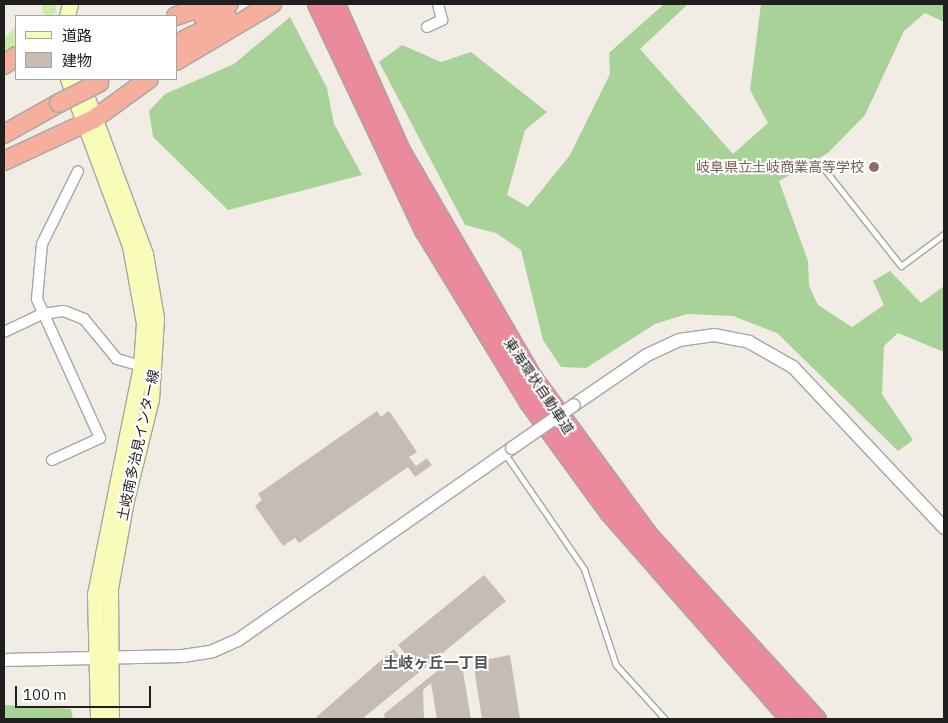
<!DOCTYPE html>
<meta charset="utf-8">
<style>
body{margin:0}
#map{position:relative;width:948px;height:723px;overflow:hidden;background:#f1ede5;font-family:"IBM Plex Sans","Noto Sans JP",sans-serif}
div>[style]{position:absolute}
.grass>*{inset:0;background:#caeda9}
.round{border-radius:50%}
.forest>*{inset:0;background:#a9d298}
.building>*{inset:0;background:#c6bcb4}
.roads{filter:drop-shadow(1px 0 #a6a6a6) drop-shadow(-1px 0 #a6a6a6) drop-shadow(0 1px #a6a6a6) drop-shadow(0 -1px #a6a6a6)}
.service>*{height:5px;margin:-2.5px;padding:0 2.5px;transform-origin:2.5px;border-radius:2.5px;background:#fff}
.minor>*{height:10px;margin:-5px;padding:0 5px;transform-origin:5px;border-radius:5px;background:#fff}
.tertiary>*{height:12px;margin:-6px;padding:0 6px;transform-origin:6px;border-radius:6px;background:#fff}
.secondary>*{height:15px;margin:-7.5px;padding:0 7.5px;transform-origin:7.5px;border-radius:7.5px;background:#f9fcb8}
.trunk>*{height:18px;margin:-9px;padding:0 9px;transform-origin:9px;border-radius:9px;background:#f5af9c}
.motorway>*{height:19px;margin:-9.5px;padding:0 9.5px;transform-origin:9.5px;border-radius:9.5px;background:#eb8a9c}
.bridges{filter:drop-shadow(1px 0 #a6a6a6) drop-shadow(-1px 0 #a6a6a6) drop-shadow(0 1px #a6a6a6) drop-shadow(0 -1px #a6a6a6)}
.tertiary-bridge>*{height:12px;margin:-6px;padding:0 6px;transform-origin:6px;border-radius:6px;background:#fff}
.trunk-bridge>*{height:18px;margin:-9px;padding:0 9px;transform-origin:9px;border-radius:9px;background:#f5af9c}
.dots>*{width:14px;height:14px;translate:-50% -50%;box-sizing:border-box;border:2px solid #fff;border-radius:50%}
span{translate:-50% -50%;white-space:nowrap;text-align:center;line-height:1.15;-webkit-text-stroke:4px #fff;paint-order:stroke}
.education-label{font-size:14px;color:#785e54}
.right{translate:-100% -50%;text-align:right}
.street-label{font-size:14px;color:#1f1f1f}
.neighbourhood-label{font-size:15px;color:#525252;font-weight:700}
.frame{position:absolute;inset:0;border:5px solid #1f1f1f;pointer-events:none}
.legend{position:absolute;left:15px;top:15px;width:162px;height:65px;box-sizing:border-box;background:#fff;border:1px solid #a5a5a5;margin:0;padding:6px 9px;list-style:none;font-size:15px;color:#1f1f1f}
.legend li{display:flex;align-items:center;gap:10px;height:25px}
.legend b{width:25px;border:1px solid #a5a5a5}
.scale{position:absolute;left:15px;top:686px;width:136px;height:22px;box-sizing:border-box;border:2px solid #1f1f1f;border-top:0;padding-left:6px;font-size:15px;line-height:18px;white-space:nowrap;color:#1f1f1f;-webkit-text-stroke:4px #fff;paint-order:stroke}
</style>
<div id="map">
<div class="grass">
<div class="round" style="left:42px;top:2px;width:14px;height:14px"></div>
<div style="clip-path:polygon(16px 26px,16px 47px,4px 55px,4px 39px)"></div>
</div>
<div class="forest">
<div style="clip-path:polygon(664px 4px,688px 4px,640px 49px,733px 154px,768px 123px,750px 90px,761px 4px,944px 4px,944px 22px,925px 13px,904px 31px,865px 115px,828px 153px,779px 181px,808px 261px,809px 286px,818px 305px,852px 327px,884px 305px,873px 281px,890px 271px,921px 303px,944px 286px,944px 352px,898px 333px,884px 346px,882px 394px,913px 440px,898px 451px,777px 333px,733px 316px,687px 314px,655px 324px,586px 368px,561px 367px,543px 340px,521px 250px,496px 233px,465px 225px,379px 62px,402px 45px,441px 62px,471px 52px,547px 112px,525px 130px,507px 195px,528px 207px,570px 155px,610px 74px,609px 53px)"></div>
<div style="clip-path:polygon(290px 17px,327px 88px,334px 124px,362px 175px,228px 210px,153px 137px,149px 111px,165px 94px,234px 64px)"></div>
<div style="clip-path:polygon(4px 705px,71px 709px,73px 719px,4px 719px)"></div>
</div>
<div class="building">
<div style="clip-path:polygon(377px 411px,381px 417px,388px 411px,392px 415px,417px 452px,409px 457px,416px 466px,427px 458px,432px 465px,415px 477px,408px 467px,299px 543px,295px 538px,283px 546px,255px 506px,262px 500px,258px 494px)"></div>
<div style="clip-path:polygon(484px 575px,506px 601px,362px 719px,314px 719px,394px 649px,411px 672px,416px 667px,398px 645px)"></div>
<div style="clip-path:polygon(510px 655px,520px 719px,482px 719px,474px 668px,479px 661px)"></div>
<div style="clip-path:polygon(452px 659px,462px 665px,471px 719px,437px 719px,431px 683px,423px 690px,424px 719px,385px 719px,384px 714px)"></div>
</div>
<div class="roads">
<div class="service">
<div style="left:821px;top:165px;width:129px;rotate:51.6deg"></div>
<div style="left:901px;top:266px;width:54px;rotate:-36.7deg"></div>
<div style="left:505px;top:454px;width:140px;rotate:55.5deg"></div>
<div style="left:584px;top:569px;width:101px;rotate:71.6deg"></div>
<div style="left:616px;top:665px;width:73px;rotate:47.8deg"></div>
</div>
<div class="minor">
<div style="left:427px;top:27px;width:17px;rotate:-25deg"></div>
<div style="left:442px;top:20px;width:16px;rotate:-104deg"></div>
<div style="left:4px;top:332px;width:42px;rotate:-25.3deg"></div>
<div style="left:42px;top:314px;width:22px;rotate:-8deg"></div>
<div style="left:64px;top:311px;width:22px;rotate:22deg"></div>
<div style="left:84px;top:319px;width:52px;rotate:50.5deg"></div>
<div style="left:117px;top:359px;width:29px;rotate:16deg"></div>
<div style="left:52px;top:460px;width:53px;rotate:-24.6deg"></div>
<div style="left:100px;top:438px;width:153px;rotate:-114.4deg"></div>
<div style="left:37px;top:299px;width:55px;rotate:-84.8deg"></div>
<div style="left:42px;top:244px;width:81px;rotate:-63.7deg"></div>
</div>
<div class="tertiary">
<div style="left:574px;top:405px;width:88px;rotate:-34.4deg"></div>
<div style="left:647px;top:355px;width:35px;rotate:-25deg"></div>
<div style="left:679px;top:340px;width:35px;rotate:-8deg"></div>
<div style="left:714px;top:335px;width:36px;rotate:11deg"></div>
<div style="left:749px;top:342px;width:51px;rotate:29.6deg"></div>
<div style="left:793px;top:367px;width:221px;rotate:46.8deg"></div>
<div style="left:4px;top:660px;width:179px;rotate:-1.3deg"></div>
<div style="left:183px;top:656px;width:30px;rotate:-9deg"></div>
<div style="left:213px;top:651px;width:27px;rotate:-24deg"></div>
<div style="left:238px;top:640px;width:335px;rotate:-35deg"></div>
</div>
<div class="secondary">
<div style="left:67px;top:16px;width:12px;rotate:-76deg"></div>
<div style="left:68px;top:79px;width:178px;rotate:69.6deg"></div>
<div style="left:130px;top:246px;width:78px;rotate:79.7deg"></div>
<div style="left:144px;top:323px;width:43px;rotate:94deg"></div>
<div style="left:141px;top:366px;width:233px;rotate:101.4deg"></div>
<div style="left:95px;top:594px;width:125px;rotate:88.6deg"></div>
<div style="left:80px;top:79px;width:187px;rotate:69.6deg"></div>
<div style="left:145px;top:254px;width:65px;rotate:80.2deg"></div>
<div style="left:156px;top:318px;width:81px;rotate:93.5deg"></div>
<div style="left:151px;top:399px;width:104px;rotate:103.9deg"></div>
<div style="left:126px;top:500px;width:89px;rotate:100.3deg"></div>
<div style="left:110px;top:588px;width:131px;rotate:89.6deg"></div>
</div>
<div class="trunk">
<div style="left:176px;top:16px;width:36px;rotate:-19deg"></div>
<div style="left:203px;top:17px;width:29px;rotate:-27deg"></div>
<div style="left:176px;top:44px;width:58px;rotate:-26.6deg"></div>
<div style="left:176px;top:61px;width:112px;rotate:-30.7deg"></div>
<div style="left:4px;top:65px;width:15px;rotate:-37deg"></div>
<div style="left:4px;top:134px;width:63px;rotate:-29.4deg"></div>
<div style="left:4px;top:161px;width:99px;rotate:-25deg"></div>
<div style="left:94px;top:119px;width:68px;rotate:-36deg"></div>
</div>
<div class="motorway">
<div style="left:317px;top:4px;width:250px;rotate:64.7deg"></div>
<div style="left:424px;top:230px;width:202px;rotate:58.6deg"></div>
<div style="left:529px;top:402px;width:136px;rotate:54deg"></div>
<div style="left:609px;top:512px;width:275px;rotate:48.8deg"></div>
<div style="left:335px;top:4px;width:162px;rotate:66deg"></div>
<div style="left:401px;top:152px;width:260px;rotate:59.8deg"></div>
<div style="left:532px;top:377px;width:196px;rotate:53.7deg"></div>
<div style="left:648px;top:535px;width:249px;rotate:47.6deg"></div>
</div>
</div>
<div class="bridges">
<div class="tertiary-bridge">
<div style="left:512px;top:448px;width:75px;rotate:-34.7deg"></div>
</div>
<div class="trunk-bridge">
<div style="left:59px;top:103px;width:45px;rotate:-26.6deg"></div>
</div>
</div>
<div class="dots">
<div style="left:874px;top:167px;background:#8d6e63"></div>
</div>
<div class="education-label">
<span class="right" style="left:864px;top:167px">岐阜県立土岐商業高等学校</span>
</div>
<div class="street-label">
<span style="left:539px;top:386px;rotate:56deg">東海環状自動車道</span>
<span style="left:138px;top:445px;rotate:-78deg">土岐南多治見インター線</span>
</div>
<div class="neighbourhood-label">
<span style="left:436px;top:663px">土岐ヶ丘一丁目</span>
</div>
<div class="frame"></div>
<ul class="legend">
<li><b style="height:6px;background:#f9fcb8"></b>道路</li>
<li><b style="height:14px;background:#c6bcb4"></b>建物</li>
</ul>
<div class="scale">100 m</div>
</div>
